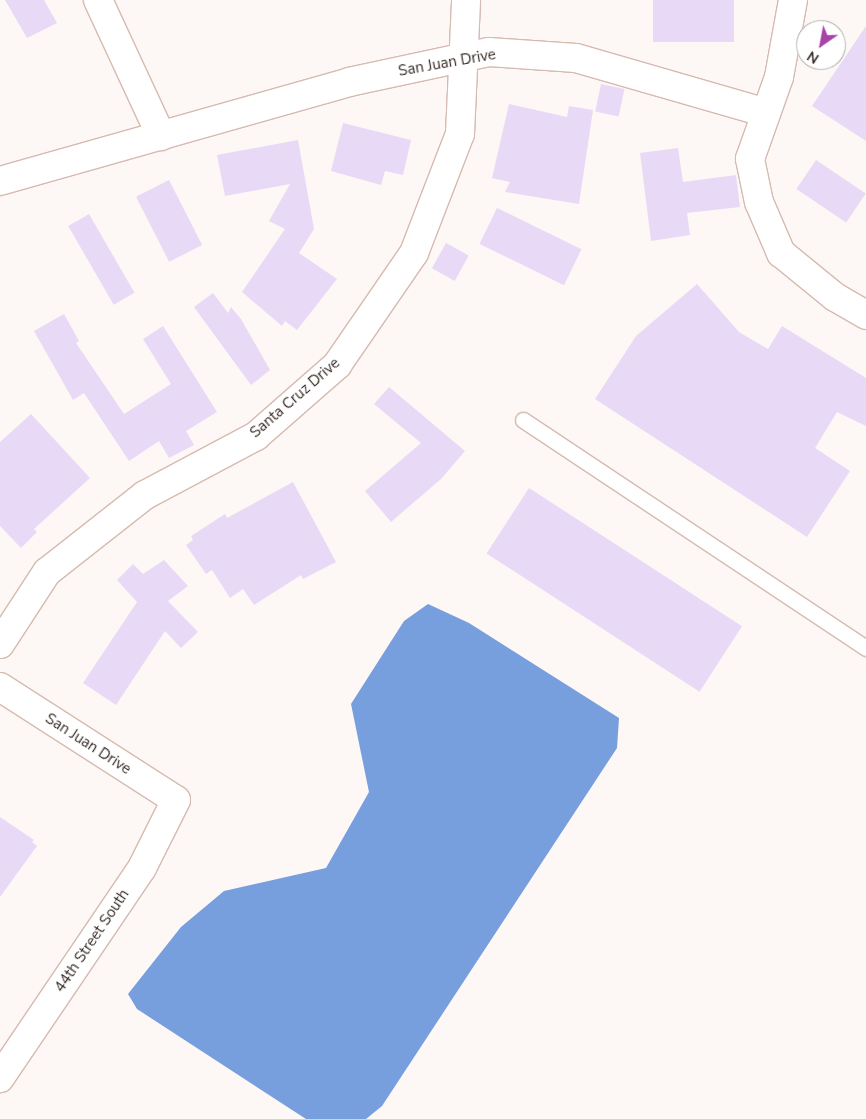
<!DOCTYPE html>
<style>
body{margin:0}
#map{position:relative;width:866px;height:1119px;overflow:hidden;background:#fdf7f5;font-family:"Nunito Sans",sans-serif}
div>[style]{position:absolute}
.water>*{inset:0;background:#779edd}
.building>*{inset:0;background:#e8daf6;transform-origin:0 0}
.roads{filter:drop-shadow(1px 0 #d6bab0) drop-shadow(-1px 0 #d6bab0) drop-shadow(0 1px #d6bab0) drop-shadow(0 -1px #d6bab0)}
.lane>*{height:15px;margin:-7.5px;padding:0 7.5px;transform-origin:7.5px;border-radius:7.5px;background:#fff}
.street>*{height:28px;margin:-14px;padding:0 14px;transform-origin:14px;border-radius:14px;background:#fff}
span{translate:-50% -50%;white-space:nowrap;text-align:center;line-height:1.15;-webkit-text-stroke:4px #fff;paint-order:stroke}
.street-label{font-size:15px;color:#362b27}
.north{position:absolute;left:796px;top:20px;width:50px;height:50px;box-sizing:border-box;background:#fff;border:1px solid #afaaa9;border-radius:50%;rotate:213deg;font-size:14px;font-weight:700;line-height:20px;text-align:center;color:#362b27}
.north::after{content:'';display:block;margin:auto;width:18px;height:22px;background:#a843a8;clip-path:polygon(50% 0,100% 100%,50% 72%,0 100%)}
</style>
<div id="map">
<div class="water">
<div style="clip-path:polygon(428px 604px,469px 623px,619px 718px,617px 748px,382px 1106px,366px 1119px,306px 1119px,137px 1009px,128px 994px,181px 927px,224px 891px,326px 868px,369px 792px,351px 704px,404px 621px)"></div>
</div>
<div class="building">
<div style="clip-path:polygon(5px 0,44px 0,57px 23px,27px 38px)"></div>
<div style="left:653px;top:0;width:81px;height:42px"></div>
<div style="clip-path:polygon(866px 26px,866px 141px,812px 106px)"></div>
<div style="left:601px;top:84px;width:24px;height:28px;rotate:12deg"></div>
<div style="clip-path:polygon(509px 104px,567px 117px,569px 106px,593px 110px,579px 204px,505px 192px,510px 182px,492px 178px)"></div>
<div style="clip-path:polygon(343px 123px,411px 140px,403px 175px,385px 171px,381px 185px,331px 171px)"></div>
<div style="clip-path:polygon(298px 140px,314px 229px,299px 253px,337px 279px,297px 330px,285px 321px,282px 326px,242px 292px,285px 229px,269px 221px,290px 184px,225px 196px,217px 155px)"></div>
<div style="clip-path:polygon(678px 148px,683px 182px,736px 175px,740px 207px,687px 213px,690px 235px,651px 241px,640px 153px)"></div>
<div style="left:816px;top:160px;width:60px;height:35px;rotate:34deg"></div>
<div style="left:169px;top:180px;width:73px;height:37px;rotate:63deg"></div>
<div style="left:497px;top:208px;width:94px;height:40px;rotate:26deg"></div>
<div style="left:89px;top:214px;width:91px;height:24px;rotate:60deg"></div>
<div style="left:446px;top:243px;width:26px;height:29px;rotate:29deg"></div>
<div style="clip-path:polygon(697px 284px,739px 332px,768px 349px,782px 326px,866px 378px,866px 426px,837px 412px,815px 448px,850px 471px,807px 537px,595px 399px,636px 336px)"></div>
<div style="clip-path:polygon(213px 293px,228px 313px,231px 307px,241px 319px,270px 370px,251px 385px,194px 307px)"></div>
<div style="clip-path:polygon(64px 314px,79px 341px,76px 343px,124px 414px,171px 384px,143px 339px,163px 326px,217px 412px,186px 431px,194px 445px,169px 458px,159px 441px,129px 461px,84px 393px,73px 400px,34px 331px)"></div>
<div style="clip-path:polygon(389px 387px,465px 451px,441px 479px,391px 522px,365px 491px,421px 443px,374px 404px)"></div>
<div style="clip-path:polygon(31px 414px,90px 478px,34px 529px,37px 532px,21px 548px,0 526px,0 442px)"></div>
<div style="clip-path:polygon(293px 482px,336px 562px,303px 579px,301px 575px,254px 605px,243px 589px,230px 598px,212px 570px,206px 574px,186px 545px,193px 540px,191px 536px,225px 514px,227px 518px)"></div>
<div style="left:529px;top:488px;width:254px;height:78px;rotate:33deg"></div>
<div style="clip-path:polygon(164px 560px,188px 586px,168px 601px,198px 632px,181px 648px,165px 631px,116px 705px,83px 683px,137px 602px,117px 580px,133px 564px,143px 574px)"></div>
<div style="clip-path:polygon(0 817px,34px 840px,32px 842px,37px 846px,0 897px)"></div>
</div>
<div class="roads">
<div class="lane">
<div style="left:523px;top:420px;width:412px;rotate:33.6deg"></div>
</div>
<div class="street">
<div style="left:98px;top:0;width:150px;rotate:65.1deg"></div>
<div style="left:793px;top:0;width:78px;rotate:100.3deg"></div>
<div style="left:779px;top:77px;width:87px;rotate:109.5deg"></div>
<div style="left:750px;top:159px;width:44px;rotate:78.2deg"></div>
<div style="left:759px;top:202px;width:56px;rotate:66.7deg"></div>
<div style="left:781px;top:253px;width:70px;rotate:39.2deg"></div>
<div style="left:835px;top:297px;width:36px;rotate:30deg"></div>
<div style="left:0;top:181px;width:363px;rotate:-15.8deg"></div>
<div style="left:349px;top:82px;width:143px;rotate:-12.1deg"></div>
<div style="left:489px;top:52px;width:87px;rotate:3.9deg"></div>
<div style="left:576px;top:58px;width:198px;rotate:16.1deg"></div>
<div style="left:0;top:644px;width:86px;rotate:-56.9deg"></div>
<div style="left:47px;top:572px;width:125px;rotate:-38.2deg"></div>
<div style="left:145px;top:495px;width:126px;rotate:-28deg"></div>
<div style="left:256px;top:436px;width:108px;rotate:-41.2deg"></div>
<div style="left:337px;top:365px;width:136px;rotate:-55.5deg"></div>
<div style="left:414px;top:253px;width:128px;rotate:-68.9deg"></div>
<div style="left:460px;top:134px;width:134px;rotate:-87.4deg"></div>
<div style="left:0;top:687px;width:209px;rotate:32.7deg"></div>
<div style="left:176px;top:800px;width:76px;rotate:116.6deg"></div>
<div style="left:142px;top:868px;width:254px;rotate:124.1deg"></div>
</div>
</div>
<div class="street-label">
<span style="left:447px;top:63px;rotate:-10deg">San Juan Drive</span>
<span style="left:295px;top:398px;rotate:-41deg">Santa Cruz Drive</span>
<span style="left:88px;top:744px;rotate:33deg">San Juan Drive</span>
<span style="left:92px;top:941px;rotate:-56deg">44th Street South</span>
</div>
<div class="north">N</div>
</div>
